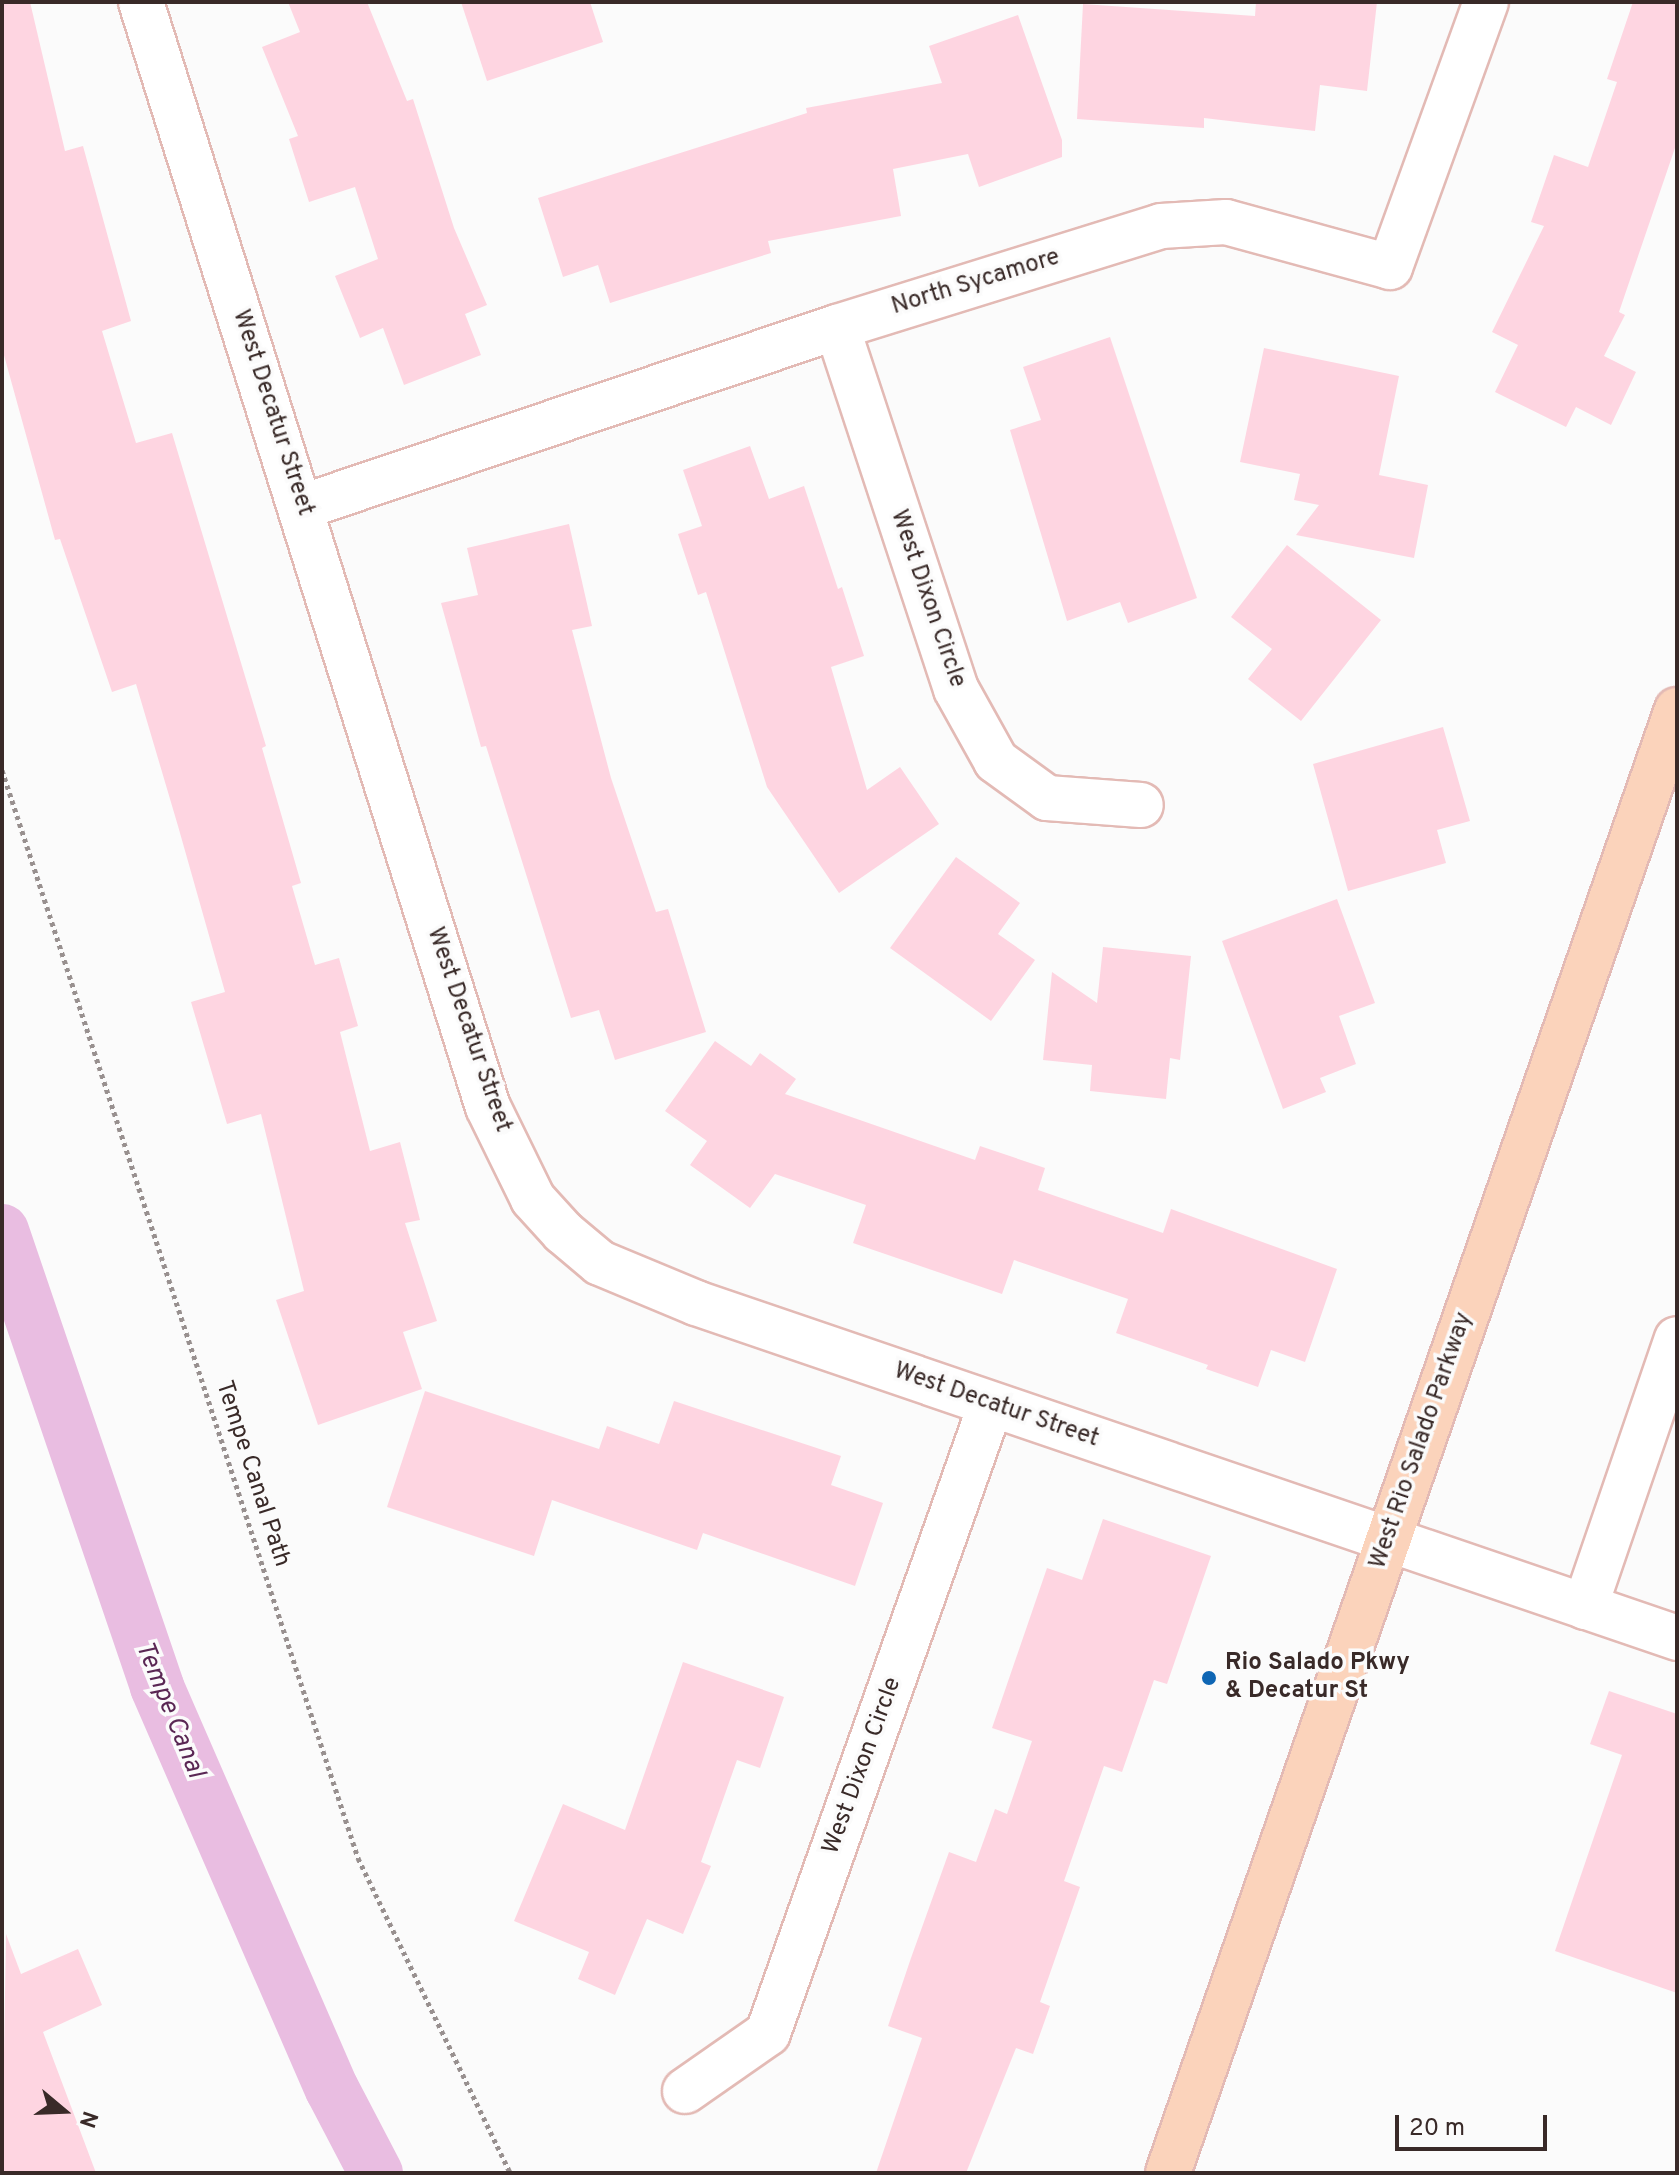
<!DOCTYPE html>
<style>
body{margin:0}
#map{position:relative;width:1679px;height:2175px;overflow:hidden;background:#fbfbfb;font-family:Overpass,sans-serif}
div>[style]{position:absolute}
.canal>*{height:54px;margin:-27px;padding:0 27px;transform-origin:27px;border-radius:27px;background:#e9bde1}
.building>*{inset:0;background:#fed5e1}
.path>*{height:5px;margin-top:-2.5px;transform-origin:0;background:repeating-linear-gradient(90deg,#98908f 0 4px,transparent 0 8px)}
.roads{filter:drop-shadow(2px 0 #e3bab5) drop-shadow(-2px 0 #e3bab5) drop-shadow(0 2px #e3bab5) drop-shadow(0 -2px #e3bab5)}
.minor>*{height:44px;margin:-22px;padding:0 22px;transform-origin:22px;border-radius:22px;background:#fff}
.major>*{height:44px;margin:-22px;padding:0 22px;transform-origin:22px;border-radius:22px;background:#fbd3bb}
.dots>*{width:22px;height:22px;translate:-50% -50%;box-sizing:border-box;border:4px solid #fbfbfb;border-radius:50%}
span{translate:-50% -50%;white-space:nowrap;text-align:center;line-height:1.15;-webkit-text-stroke:7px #fbfbfb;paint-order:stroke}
.street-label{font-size:24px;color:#392a28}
.poi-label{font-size:24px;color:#392a28;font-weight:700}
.left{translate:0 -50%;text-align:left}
.water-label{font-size:26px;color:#5a2754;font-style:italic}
.frame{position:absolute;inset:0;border:4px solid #392a28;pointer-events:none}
.north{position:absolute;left:24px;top:2071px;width:80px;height:80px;-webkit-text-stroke:6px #fbfbfb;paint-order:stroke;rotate:109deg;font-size:22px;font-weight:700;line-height:32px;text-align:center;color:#392a28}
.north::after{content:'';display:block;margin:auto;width:28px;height:36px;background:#392a28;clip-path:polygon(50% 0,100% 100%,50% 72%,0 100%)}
.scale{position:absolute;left:1395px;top:2115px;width:152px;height:36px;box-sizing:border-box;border:4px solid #392a28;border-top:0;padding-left:10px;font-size:24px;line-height:28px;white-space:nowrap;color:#392a28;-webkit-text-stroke:6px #fbfbfb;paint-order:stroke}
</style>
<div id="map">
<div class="canal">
<div style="left:2px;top:1231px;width:482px;rotate:71.2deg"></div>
<div style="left:157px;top:1687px;width:438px;rotate:66.5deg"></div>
<div style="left:332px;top:2089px;width:95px;rotate:62.4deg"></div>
</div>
<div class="building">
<div style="clip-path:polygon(2px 2px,30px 2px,65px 151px,83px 146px,131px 321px,102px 331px,136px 443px,172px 433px,266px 746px,262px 748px,301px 883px,292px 886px,315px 965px,339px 958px,358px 1026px,340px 1032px,370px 1151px,400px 1142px,420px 1220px,405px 1223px,437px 1321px,403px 1332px,422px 1389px,318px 1425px,276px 1300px,304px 1291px,261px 1114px,227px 1124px,191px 1002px,225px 992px,178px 826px,136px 684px,112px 692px,60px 539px,55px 540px,2px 348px)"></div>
<div style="clip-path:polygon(288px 2px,367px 2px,407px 101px,413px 99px,454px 228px,487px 305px,465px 314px,481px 355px,404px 385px,383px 328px,360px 338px,335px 276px,378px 259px,355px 187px,309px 202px,289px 139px,298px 136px,262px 47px,300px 32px)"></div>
<div style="clip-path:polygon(461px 2px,590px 2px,603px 42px,487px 81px)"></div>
<div style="clip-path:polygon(1256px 2px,1377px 2px,1367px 91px,1320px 85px,1315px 131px,1204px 118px,1204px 128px,1077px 119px,1083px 4px,1255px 16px)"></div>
<div style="clip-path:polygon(1633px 2px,1677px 2px,1677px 142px,1619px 312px,1625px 315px,1604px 356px,1636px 372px,1611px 425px,1576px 407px,1566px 427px,1495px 392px,1518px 345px,1492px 332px,1544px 226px,1531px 222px,1554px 155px,1588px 167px,1617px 82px,1607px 79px)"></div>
<div style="clip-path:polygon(1018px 15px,1062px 140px,1062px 157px,979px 187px,968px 154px,893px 169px,901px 216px,768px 241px,771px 253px,610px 303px,598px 265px,563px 277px,538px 198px,807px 113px,806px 108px,942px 83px,929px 46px)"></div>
<div style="clip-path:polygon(1110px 337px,1197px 598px,1128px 623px,1120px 602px,1067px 621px,1010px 430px,1041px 420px,1023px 367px)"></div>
<div style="clip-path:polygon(1264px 348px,1399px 376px,1379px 475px,1428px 485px,1414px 558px,1296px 535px,1319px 505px,1294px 500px,1300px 474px,1240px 462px)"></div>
<div style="clip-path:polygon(750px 446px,769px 499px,804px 486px,838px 589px,842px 587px,864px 656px,831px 667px,867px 790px,900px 767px,939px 824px,839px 893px,767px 787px,706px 592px,698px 595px,678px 534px,702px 526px,683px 470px)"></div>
<div style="clip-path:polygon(569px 524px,592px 626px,572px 630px,611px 778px,656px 912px,668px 909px,706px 1032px,615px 1060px,599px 1010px,571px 1018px,486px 746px,481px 747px,441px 603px,478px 595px,467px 548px)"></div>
<div style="clip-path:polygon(1287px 545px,1381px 620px,1301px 721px,1248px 679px,1272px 649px,1231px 617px)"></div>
<div style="clip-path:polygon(1443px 727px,1470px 821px,1437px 830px,1446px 863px,1348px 891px,1313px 764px)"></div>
<div style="clip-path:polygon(956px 857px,1020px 903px,998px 934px,1035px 960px,991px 1021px,890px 948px)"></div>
<div style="clip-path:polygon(1337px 899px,1375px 1003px,1339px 1016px,1356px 1064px,1320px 1078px,1326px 1092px,1283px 1109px,1222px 941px)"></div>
<div style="clip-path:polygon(1103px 947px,1191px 956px,1180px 1060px,1170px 1058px,1166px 1099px,1090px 1091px,1092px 1065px,1043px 1060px,1052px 972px,1097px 1003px)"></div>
<div style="clip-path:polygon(715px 1041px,751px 1066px,760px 1053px,796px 1079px,785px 1094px,975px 1160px,980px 1146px,1045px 1168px,1038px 1190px,1163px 1233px,1171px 1209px,1337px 1269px,1305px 1362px,1271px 1350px,1258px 1387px,1206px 1369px,1208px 1365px,1116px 1333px,1128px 1299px,1014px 1260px,1002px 1294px,853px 1243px,866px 1205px,775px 1174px,750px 1208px,690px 1165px,707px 1141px,665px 1111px)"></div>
<div style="clip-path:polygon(425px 1391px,599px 1449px,607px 1426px,659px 1444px,674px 1401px,841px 1456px,831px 1485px,883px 1503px,855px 1586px,703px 1533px,697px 1550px,552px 1500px,534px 1556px,387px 1507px)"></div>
<div style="clip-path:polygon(1103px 1519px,1211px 1556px,1167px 1684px,1154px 1680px,1122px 1772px,1104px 1766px,1064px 1881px,1080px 1887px,1040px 2002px,1050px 2006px,1033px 2054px,1016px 2048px,966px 2173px,876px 2173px,922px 2038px,888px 2026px,911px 1958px,949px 1852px,976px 1862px,995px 1809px,1007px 1814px,1032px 1741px,992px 1728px,1047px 1568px,1082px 1580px)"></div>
<div style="clip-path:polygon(683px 1662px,784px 1697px,760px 1768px,737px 1760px,701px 1862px,711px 1866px,683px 1934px,647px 1919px,615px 1995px,578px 1979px,589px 1952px,514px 1921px,563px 1804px,625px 1830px)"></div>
<div style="clip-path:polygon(1609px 1691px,1677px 1714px,1677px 1993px,1555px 1951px,1622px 1755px,1590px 1744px)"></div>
<div style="clip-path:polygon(6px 1934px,21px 1974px,78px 1949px,102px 2005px,43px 2032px,96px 2173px,2px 2173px)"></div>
</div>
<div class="path">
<div style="left:2px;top:770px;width:1145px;rotate:71.88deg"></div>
<div style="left:358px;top:1858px;width:350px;rotate:64.2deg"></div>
</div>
<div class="roads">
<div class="minor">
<div style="left:141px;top:2px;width:1158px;rotate:72.57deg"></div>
<div style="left:488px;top:1107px;width:102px;rotate:63.9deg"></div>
<div style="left:533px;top:1199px;width:45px;rotate:47.7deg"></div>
<div style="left:563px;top:1232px;width:48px;rotate:40deg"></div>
<div style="left:600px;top:1263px;width:104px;rotate:22.6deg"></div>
<div style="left:696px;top:1303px;width:1037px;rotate:18.85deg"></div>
<div style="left:837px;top:327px;width:381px;rotate:71.8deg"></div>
<div style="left:956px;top:689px;width:82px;rotate:60.9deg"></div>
<div style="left:996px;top:761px;width:63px;rotate:36deg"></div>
<div style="left:1047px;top:798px;width:94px;rotate:4.3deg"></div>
<div style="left:302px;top:507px;width:564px;rotate:-18.6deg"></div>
<div style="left:837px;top:327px;width:339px;rotate:-17.3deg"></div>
<div style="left:1161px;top:226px;width:65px;rotate:-3.5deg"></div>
<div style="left:1226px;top:222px;width:170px;rotate:15.3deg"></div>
<div style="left:1390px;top:267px;width:282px;rotate:-70.1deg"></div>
<div style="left:1585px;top:1607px;width:283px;rotate:-71.1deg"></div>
<div style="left:685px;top:2091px;width:101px;rotate:-34.9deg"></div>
<div style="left:768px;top:2033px;width:667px;rotate:-70.48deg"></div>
</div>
<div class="major">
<div style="left:1168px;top:2173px;width:1549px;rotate:-70.82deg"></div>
</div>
</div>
<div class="dots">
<div style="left:1209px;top:1678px;background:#0f66b4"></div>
</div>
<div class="street-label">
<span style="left:976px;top:283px;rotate:-17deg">North Sycamore</span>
<span style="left:272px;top:413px;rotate:72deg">West Decatur Street</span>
<span style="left:927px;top:599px;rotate:71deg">West Dixon Circle</span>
<span style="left:468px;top:1030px;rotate:71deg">West Decatur Street</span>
<span style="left:996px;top:1406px;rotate:19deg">West Decatur Street</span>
<span style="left:1422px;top:1441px;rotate:-71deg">West Rio Salado Parkway</span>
<span style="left:252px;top:1474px;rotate:72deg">Tempe Canal Path</span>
<span style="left:863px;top:1766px;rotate:-70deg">West Dixon Circle</span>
</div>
<div class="poi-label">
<span class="left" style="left:1225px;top:1678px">Rio Salado Pkwy<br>&amp; Decatur St</span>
</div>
<div class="water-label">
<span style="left:169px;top:1710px;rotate:68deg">Tempe Canal</span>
</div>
<div class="frame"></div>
<div class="north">N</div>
<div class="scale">20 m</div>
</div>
